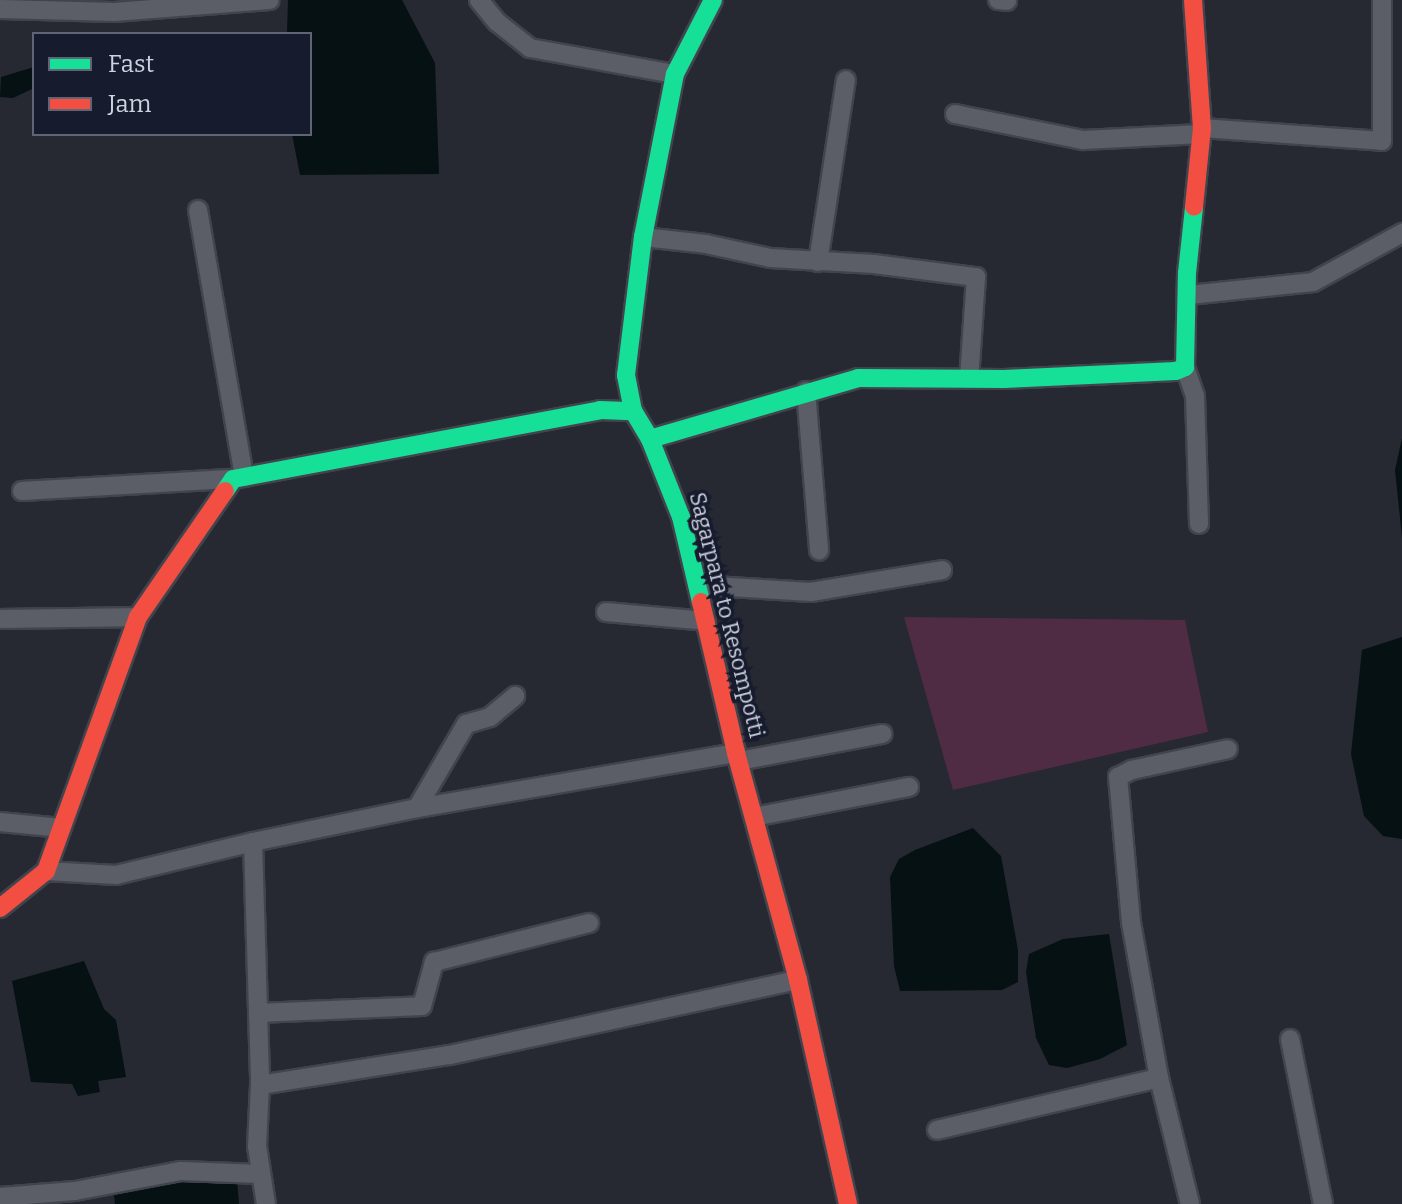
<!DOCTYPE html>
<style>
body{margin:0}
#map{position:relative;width:1402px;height:1204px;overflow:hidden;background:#262832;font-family:Bitter,serif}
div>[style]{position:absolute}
.green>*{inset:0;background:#502b44}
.water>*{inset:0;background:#061113}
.roads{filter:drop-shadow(2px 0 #42444d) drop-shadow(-2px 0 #42444d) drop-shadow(0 2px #42444d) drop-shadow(0 -2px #42444d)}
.street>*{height:18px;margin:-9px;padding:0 9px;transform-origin:9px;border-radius:9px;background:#5c5e67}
.fast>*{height:18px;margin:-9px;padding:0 9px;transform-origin:9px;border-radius:9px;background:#16e098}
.jam>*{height:18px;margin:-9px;padding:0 9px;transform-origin:9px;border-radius:9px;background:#f24e42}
span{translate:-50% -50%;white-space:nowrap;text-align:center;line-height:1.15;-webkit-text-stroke:7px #171b2e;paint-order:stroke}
.street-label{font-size:22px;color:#ced2df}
.legend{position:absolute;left:32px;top:32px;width:280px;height:104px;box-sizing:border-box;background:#171b2e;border:2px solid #606475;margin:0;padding:10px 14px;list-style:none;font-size:24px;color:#ced2df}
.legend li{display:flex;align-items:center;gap:16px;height:40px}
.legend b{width:40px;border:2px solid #606475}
</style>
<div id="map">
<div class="green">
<div style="clip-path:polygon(904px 617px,1185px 620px,1208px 732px,953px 790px)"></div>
</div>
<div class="water">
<div style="clip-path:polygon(288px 0,402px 0,435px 63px,439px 174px,300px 175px,292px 134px,310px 134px,310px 34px,287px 34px)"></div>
<div style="clip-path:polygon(34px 67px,34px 88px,13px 98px,0 97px,1px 77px)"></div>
<div style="clip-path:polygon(1402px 438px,1402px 537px,1395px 470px)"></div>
<div style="clip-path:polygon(1402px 637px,1402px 839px,1383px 836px,1364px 816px,1351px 754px,1362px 650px)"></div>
<div style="clip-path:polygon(973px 828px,1001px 856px,1018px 950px,1018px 982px,1002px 990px,900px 991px,894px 966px,890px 877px,899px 859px,915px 850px)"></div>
<div style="clip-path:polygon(1109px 934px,1127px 1045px,1100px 1059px,1067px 1068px,1049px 1065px,1036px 1038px,1026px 972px,1029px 954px,1063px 939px)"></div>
<div style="clip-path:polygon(84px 961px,104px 1009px,116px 1020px,126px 1077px,98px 1081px,100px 1092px,78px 1096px,72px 1084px,31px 1082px,12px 981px)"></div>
<div style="clip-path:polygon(218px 1173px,237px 1181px,239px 1204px,115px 1204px,114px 1195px,141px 1180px)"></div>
</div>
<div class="roads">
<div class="street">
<div style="left:479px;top:0;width:28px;rotate:51deg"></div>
<div style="left:497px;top:22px;width:42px;rotate:38.2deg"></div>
<div style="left:530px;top:48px;width:147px;rotate:10.2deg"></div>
<div style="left:998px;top:0;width:9px;rotate:6deg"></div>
<div style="left:0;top:9px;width:114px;rotate:1.5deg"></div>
<div style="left:114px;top:12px;width:156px;rotate:-4.4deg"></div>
<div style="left:955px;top:114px;width:131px;rotate:11.5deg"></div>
<div style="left:1083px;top:140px;width:118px;rotate:-2.9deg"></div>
<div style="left:1202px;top:128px;width:180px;rotate:4.1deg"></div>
<div style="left:1382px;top:141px;width:141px;rotate:-90deg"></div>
<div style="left:198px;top:210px;width:271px;rotate:80.2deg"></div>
<div style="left:643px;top:237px;width:63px;rotate:6.3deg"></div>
<div style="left:706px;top:244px;width:66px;rotate:12.3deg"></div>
<div style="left:770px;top:258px;width:104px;rotate:3.3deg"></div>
<div style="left:874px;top:264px;width:103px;rotate:7.3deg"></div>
<div style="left:976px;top:277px;width:102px;rotate:93.9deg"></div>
<div style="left:818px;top:262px;width:184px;rotate:-81.3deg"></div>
<div style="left:1189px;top:295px;width:125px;rotate:-6deg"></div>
<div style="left:1313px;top:282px;width:102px;rotate:-28.8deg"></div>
<div style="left:1185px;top:367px;width:31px;rotate:71deg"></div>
<div style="left:1195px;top:396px;width:128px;rotate:88.2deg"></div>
<div style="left:806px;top:391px;width:160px;rotate:85.3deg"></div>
<div style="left:22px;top:491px;width:211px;rotate:-3.3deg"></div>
<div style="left:697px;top:585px;width:114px;rotate:3.5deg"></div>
<div style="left:811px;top:592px;width:133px;rotate:-9.5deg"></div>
<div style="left:606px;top:612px;width:100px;rotate:5.1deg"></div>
<div style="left:0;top:619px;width:138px;rotate:-0.8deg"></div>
<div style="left:739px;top:761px;width:146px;rotate:-10.7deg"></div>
<div style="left:417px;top:808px;width:97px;rotate:-59.7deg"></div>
<div style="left:466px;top:724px;width:25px;rotate:-16deg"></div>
<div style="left:490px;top:717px;width:33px;rotate:-40deg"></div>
<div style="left:754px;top:817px;width:158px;rotate:-11deg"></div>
<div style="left:0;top:822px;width:62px;rotate:5.5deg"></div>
<div style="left:253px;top:842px;width:167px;rotate:-11.7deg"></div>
<div style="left:417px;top:808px;width:324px;rotate:-9.8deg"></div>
<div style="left:46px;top:871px;width:70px;rotate:3.3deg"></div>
<div style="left:116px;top:875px;width:141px;rotate:-13.5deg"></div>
<div style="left:253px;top:842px;width:243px;rotate:88.3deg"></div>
<div style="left:260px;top:1085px;width:61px;rotate:92.8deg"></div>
<div style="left:257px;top:1146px;width:59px;rotate:81.2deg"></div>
<div style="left:258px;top:1013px;width:164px;rotate:-2.4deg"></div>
<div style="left:422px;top:1006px;width:46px;rotate:-74.7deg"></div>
<div style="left:434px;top:962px;width:160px;rotate:-14.1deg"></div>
<div style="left:1290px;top:1039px;width:168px;rotate:78.7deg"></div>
<div style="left:260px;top:1085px;width:192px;rotate:-9deg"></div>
<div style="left:450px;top:1055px;width:356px;rotate:-12.2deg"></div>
<div style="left:937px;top:1130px;width:228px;rotate:-13.2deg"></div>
<div style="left:0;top:1197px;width:75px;rotate:-4.6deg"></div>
<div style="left:75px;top:1191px;width:108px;rotate:-10.7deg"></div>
<div style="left:181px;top:1171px;width:80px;rotate:2.1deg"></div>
<div style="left:1190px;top:1204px;width:130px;rotate:-103.8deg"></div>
<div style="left:1159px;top:1078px;width:158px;rotate:-100.2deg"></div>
<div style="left:1131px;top:922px;width:146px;rotate:-95.1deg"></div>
<div style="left:1118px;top:777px;width:16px;rotate:-27deg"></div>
<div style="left:1132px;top:770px;width:98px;rotate:-12.3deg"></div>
</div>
<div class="fast">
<div style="left:650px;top:439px;width:217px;rotate:-16.3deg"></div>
<div style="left:858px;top:378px;width:146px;rotate:0.4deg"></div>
<div style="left:1004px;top:379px;width:172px;rotate:-2.7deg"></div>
<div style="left:1176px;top:371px;width:10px;rotate:-24deg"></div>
<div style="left:1185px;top:367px;width:94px;rotate:-88.8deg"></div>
<div style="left:1187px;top:273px;width:66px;rotate:-83.9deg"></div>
<div style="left:225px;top:491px;width:14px;rotate:-56deg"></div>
<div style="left:233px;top:479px;width:373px;rotate:-10.6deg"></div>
<div style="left:600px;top:410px;width:33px;rotate:2deg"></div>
<div style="left:701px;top:602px;width:87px;rotate:-103.2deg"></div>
<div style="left:681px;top:517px;width:84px;rotate:-111.7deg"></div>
<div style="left:650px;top:439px;width:33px;rotate:-121deg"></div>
<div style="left:633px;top:411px;width:37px;rotate:-101deg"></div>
<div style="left:626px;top:375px;width:139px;rotate:-83deg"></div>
<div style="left:643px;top:237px;width:166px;rotate:-78.9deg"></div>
<div style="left:675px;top:74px;width:83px;rotate:-62.8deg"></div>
</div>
<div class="jam">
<div style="left:1193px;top:0;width:128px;rotate:86deg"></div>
<div style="left:1202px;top:128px;width:79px;rotate:95.8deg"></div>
<div style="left:701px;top:602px;width:155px;rotate:76.9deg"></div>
<div style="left:736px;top:753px;width:235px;rotate:74.7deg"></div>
<div style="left:798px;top:980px;width:230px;rotate:77.4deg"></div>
<div style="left:0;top:908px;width:59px;rotate:-38.8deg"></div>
<div style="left:46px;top:871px;width:270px;rotate:-70.1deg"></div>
<div style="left:138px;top:617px;width:153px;rotate:-55.4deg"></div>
</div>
</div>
<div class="street-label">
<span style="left:727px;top:615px;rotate:76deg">Sagarpara to Resompotti</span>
</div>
<ul class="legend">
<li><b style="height:10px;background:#16e098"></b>Fast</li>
<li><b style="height:10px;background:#f24e42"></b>Jam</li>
</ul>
</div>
